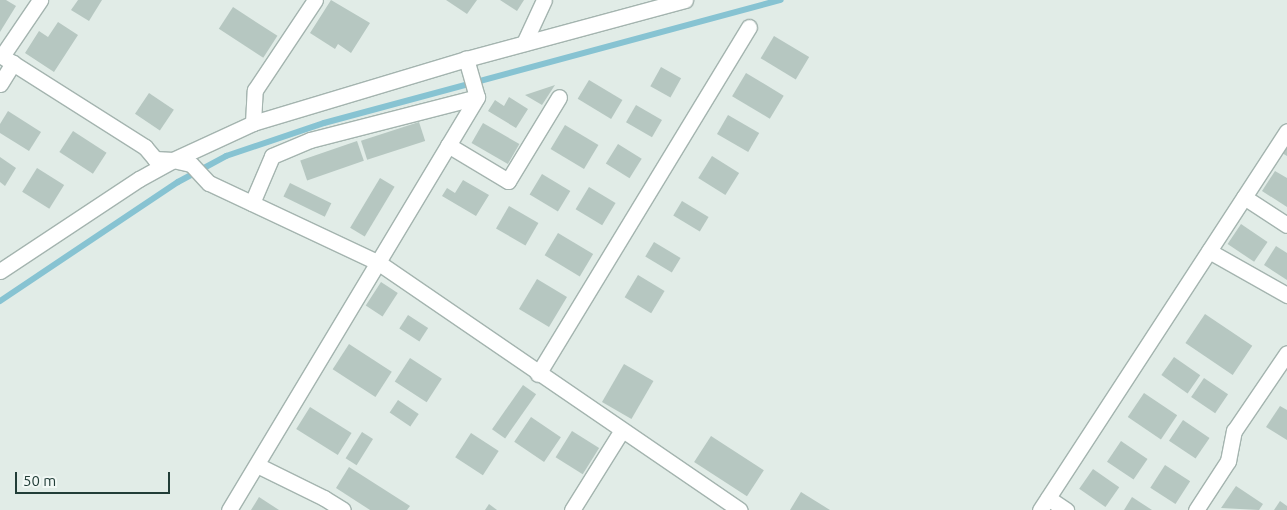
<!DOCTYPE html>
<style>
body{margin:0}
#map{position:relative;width:1287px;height:510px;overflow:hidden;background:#e1ece7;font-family:Ubuntu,sans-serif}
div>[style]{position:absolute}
.stream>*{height:6px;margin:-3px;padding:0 3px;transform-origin:3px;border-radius:3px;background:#87c3d2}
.building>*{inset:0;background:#b6c7c1;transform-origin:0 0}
.roads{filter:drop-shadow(1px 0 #a4b4af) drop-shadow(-1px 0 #a4b4af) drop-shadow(0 1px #a4b4af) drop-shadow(0 -1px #a4b4af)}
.minor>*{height:15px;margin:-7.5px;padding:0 7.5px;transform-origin:7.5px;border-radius:7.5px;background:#fff}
.tertiary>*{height:15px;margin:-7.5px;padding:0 7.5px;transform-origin:7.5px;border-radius:7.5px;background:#fff}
span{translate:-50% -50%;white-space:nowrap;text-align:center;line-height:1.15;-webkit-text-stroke:4px #f1f8f5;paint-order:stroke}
.scale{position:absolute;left:15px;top:472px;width:155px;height:22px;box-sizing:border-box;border:2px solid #213d37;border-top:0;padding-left:6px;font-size:15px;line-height:18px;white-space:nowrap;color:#213d37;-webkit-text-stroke:4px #f1f8f5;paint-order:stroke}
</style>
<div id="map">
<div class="stream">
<div style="left:0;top:301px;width:214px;rotate:-33.8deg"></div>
<div style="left:178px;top:182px;width:55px;rotate:-28.4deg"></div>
<div style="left:226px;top:156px;width:103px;rotate:-18.6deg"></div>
<div style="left:324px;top:123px;width:473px;rotate:-15.1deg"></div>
</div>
<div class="building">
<div style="clip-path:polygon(0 0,6px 0,16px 6px,0 32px)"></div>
<div style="clip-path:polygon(78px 0,102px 0,89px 21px,71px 10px)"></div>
<div style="clip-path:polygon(331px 0,370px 23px,351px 53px,338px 44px,335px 49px,310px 33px)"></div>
<div style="clip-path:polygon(446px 0,477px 0,467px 14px)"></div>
<div style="clip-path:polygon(500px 0,524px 0,517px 11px)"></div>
<div style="left:233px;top:7px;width:53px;height:26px;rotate:33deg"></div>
<div style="clip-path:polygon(58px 22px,78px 35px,54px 72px,25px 53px,39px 31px,48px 37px)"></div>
<div style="left:774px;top:36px;width:41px;height:26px;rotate:31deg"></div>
<div style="left:661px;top:67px;width:23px;height:22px;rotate:29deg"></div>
<div style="left:746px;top:73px;width:44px;height:27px;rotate:31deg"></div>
<div style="left:589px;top:80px;width:39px;height:22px;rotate:31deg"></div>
<div style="clip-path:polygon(555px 85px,542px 105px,525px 95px)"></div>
<div style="left:149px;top:93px;width:30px;height:25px;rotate:34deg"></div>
<div style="clip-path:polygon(509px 97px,528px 109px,516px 128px,488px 111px,495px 100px,504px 106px)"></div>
<div style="left:636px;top:105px;width:30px;height:20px;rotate:30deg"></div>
<div style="clip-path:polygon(8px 111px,41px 132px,29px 151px,0 133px,0 124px)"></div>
<div style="left:728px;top:115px;width:36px;height:22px;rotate:30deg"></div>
<div style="left:419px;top:122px;width:20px;height:61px;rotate:72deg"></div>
<div style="left:483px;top:123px;width:42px;height:23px;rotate:30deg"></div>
<div style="left:565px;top:125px;width:39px;height:28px;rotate:31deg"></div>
<div style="left:73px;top:131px;width:40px;height:25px;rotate:33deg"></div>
<div style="left:357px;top:141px;width:21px;height:60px;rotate:71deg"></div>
<div style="left:618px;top:144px;width:28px;height:23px;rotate:32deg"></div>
<div style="clip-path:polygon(1287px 146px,1287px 156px,1282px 153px)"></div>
<div style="left:712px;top:156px;width:32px;height:26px;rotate:32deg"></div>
<div style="clip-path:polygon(0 157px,16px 168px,5px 186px,0 182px)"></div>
<div style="left:37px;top:168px;width:32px;height:28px;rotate:32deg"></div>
<div style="clip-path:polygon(1275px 171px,1287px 178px,1287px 207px,1262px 191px)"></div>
<div style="left:542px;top:174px;width:33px;height:24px;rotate:31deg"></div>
<div style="left:380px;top:178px;width:17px;height:58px;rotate:31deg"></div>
<div style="clip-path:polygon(463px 180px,489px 195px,476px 216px,442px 196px,447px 188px,455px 193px)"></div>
<div style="left:290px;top:183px;width:46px;height:15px;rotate:26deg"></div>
<div style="left:589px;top:187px;width:31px;height:26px;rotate:31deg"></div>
<div style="left:682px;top:201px;width:31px;height:17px;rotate:31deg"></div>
<div style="left:509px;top:206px;width:34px;height:26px;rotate:30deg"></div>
<div style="left:1241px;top:224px;width:32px;height:24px;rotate:34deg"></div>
<div style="left:558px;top:233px;width:41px;height:26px;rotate:31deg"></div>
<div style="left:654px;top:242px;width:31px;height:17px;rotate:31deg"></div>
<div style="clip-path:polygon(1276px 246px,1287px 253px,1287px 280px,1264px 265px)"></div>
<div style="left:638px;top:275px;width:31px;height:26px;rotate:31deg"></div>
<div style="left:537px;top:279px;width:35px;height:35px;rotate:31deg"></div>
<div style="left:381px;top:282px;width:20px;height:28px;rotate:33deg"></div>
<div style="left:1205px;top:314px;width:57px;height:35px;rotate:34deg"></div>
<div style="left:408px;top:315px;width:24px;height:16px;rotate:33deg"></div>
<div style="left:349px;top:344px;width:51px;height:30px;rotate:33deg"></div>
<div style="left:1174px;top:357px;width:32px;height:22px;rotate:35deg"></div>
<div style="left:410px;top:358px;width:38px;height:28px;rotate:33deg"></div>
<div style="left:624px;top:364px;width:34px;height:44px;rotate:30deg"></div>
<div style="left:1204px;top:378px;width:29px;height:23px;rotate:34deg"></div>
<div style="left:523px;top:385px;width:16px;height:54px;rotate:35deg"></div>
<div style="left:1144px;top:393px;width:40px;height:29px;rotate:34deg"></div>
<div style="left:398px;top:400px;width:25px;height:15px;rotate:34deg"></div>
<div style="clip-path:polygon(1280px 406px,1287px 410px,1287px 440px,1266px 427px)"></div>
<div style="left:310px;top:407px;width:49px;height:26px;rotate:32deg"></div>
<div style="left:531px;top:417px;width:36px;height:30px;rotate:34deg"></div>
<div style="left:1183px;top:420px;width:32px;height:25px;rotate:34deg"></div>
<div style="left:572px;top:431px;width:32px;height:31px;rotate:32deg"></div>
<div style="left:362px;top:432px;width:13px;height:31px;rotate:32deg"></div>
<div style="left:471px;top:433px;width:33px;height:29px;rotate:33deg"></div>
<div style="left:711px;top:436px;width:63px;height:31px;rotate:33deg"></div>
<div style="left:1121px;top:441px;width:32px;height:25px;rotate:34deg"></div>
<div style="left:1165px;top:465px;width:30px;height:27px;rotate:33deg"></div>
<div style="clip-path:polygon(349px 467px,410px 506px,407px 510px,370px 510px,336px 488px)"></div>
<div style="left:1093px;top:469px;width:32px;height:24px;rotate:35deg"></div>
<div style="clip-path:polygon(1236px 486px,1263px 504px,1259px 510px,1221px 508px)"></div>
<div style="clip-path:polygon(801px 492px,830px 510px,790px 510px)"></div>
<div style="clip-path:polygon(259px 497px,279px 510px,251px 510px)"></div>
<div style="clip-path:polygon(1132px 497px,1152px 510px,1124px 510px)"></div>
<div style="clip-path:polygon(1280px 501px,1287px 506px,1287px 510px,1274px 510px)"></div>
<div style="clip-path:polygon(489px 504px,497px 510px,485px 510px)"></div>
</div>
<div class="roads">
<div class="minor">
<div style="left:524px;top:43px;width:47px;rotate:-65.1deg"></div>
<div style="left:0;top:55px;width:172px;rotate:32.4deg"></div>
<div style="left:145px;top:147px;width:16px;rotate:50deg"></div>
<div style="left:155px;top:159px;width:18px;rotate:3deg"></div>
<div style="left:173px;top:160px;width:18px;rotate:13deg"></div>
<div style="left:191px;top:164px;width:26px;rotate:47deg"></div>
<div style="left:209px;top:183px;width:188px;rotate:25.2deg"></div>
<div style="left:379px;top:263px;width:437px;rotate:34.4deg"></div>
<div style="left:2px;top:56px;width:68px;rotate:-55.8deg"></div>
<div style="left:0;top:84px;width:25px;rotate:-58deg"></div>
<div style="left:253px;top:123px;width:33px;rotate:-87deg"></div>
<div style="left:255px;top:90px;width:108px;rotate:-56.3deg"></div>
<div style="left:448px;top:145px;width:70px;rotate:31deg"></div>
<div style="left:508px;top:181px;width:98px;rotate:-58.7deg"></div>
<div style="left:1244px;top:197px;width:51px;rotate:33.1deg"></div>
<div style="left:252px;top:203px;width:51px;rotate:-66.9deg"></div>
<div style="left:272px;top:156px;width:41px;rotate:-22.8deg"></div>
<div style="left:310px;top:140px;width:172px;rotate:-14.4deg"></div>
<div style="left:1209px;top:251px;width:90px;rotate:29.4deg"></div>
<div style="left:538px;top:374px;width:406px;rotate:-58.7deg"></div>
<div style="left:257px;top:465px;width:75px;rotate:26.2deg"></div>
<div style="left:324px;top:498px;width:22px;rotate:32deg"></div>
<div style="left:1048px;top:498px;width:22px;rotate:34deg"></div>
<div style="left:229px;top:510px;width:482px;rotate:-59deg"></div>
<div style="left:477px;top:97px;width:40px;rotate:-106deg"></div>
<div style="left:572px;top:510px;width:94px;rotate:-58deg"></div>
<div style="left:1040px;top:510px;width:452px;rotate:-56.9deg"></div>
<div style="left:1196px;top:510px;width:59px;rotate:-56.9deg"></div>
<div style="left:1228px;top:461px;width:31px;rotate:-79deg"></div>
<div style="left:1234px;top:431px;width:94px;rotate:-55.8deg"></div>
</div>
<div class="tertiary">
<div style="left:0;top:271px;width:167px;rotate:-33.5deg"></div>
<div style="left:139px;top:179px;width:39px;rotate:-29deg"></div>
<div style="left:173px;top:160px;width:88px;rotate:-24.8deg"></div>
<div style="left:253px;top:123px;width:222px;rotate:-16.7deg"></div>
<div style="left:466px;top:59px;width:227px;rotate:-15.1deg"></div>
</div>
</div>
<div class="scale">50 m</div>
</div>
